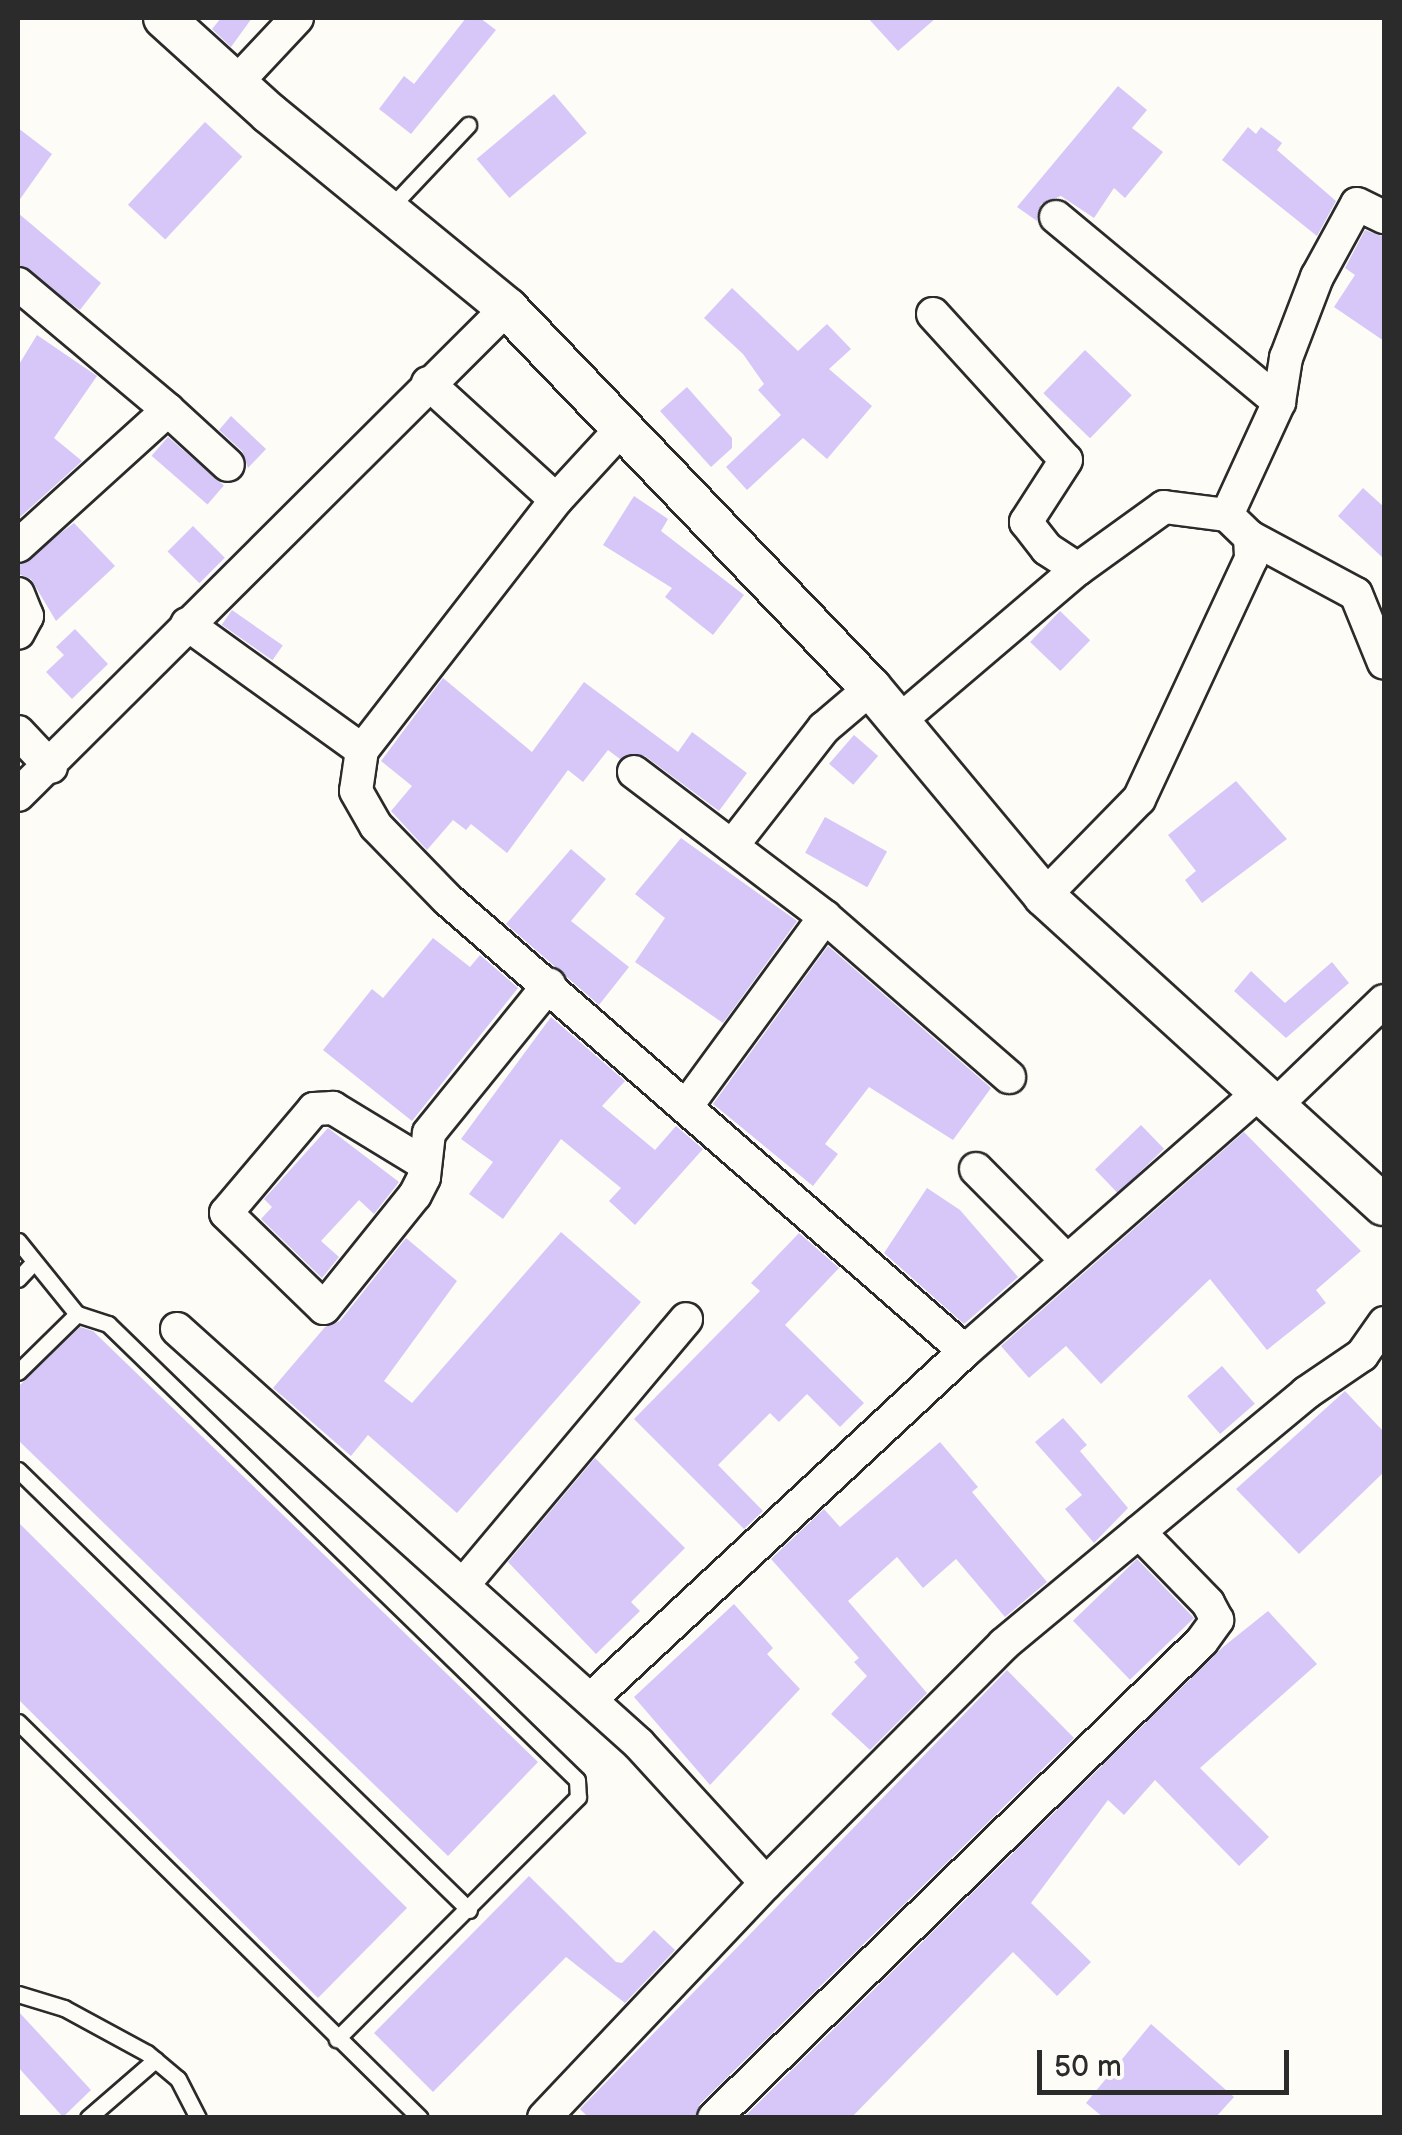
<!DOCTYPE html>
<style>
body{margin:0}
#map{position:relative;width:1402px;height:2135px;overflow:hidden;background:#fdfcf7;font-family:"Balsamiq Sans",sans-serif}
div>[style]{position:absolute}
.building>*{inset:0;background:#d7c7f8;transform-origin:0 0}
.roads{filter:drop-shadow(2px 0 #2b2b2b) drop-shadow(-2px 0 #2b2b2b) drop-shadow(0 2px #2b2b2b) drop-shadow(0 -2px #2b2b2b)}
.service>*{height:15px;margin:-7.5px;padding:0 7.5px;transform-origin:7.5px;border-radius:7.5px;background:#fdfcf7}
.minor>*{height:32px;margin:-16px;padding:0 16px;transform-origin:16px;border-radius:16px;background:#fdfcf7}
.tertiary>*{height:40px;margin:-20px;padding:0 20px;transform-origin:20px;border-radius:20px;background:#fdfcf7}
span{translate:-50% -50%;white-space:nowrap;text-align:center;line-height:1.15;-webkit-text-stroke:8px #fdfcf7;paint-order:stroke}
.frame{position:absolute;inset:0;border:20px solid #2b2b2b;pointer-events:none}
.scale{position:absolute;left:1037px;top:2050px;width:252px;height:45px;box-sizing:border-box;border:5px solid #2b2b2b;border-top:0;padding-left:12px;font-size:30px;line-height:35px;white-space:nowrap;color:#2b2b2b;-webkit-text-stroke:8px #fdfcf7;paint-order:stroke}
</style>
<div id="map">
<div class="building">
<div style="clip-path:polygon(221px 18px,252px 18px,231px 47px,212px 29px)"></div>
<div style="clip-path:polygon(466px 18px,480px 18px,496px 30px,411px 134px,379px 109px,404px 76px,414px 84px)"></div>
<div style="clip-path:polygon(868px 18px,936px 18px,898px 51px)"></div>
<div style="clip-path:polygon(1118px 86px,1147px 110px,1132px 128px,1163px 152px,1125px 198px,1114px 188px,1094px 218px,1061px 196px,1041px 204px,1037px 221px,1017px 207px)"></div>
<div style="left:554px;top:94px;width:51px;height:101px;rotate:50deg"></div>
<div style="left:205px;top:122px;width:51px;height:113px;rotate:43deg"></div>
<div style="clip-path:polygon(1248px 127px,1256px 134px,1261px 127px,1282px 143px,1277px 150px,1336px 201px,1317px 236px,1222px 160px)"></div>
<div style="clip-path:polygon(18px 128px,52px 154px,18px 202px)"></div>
<div style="clip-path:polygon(18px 213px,101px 283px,80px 310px,18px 265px)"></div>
<div style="clip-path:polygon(1365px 230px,1384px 237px,1384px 341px,1334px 307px,1355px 275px,1345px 268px)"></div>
<div style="clip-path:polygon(732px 288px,798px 351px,827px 324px,851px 349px,829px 369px,872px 406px,827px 459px,803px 438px,747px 490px,726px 467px,781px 415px,758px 390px,764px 384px,743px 354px,704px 318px)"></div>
<div style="clip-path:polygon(37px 335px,97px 376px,54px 438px,82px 461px,18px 519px,18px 366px)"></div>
<div style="left:1085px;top:350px;width:65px;height:60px;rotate:44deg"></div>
<div style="clip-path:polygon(687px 387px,732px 438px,732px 448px,711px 467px,660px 411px)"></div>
<div style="clip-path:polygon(231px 416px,266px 449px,248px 468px,242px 451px,219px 430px)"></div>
<div style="left:168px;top:437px;width:74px;height:25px;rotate:41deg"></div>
<div style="clip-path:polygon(1363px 488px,1384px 507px,1384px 559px,1338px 516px)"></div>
<div style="clip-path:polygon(634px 496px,668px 519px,661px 531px,744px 595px,713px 635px,665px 597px,672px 588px,603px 545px)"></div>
<div style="clip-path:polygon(74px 523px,115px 566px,56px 621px,31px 579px,18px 574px,18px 565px)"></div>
<div style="left:193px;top:526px;width:45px;height:36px;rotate:45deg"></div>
<div style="left:232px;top:610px;width:62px;height:18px;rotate:35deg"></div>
<div style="left:1060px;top:611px;width:42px;height:43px;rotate:44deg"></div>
<div style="clip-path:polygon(75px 629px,108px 664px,72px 699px,46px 672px,64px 655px,56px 647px)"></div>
<div style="clip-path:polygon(443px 678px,532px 752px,584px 682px,678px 752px,692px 732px,747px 773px,719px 811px,645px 756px,620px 759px,608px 750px,583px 782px,568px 770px,507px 853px,471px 824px,466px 830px,453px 820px,427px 850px,391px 811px,412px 786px,381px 761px)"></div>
<div style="left:854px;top:735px;width:32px;height:38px;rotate:41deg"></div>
<div style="clip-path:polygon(1236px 781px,1287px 839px,1202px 903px,1185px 880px,1196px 871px,1168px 835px)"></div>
<div style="left:825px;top:817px;width:71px;height:41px;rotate:29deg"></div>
<div style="clip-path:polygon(681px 838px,797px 921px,723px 1023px,635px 962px,665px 918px,635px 894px)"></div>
<div style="clip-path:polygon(571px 849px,606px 879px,571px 921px,629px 967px,599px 1005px,506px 924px)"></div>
<div style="clip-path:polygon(433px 938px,470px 967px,480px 955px,518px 988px,412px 1121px,323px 1050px,372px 989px,383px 998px)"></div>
<div style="clip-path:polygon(828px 946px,991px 1088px,953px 1140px,869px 1087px,825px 1144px,838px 1154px,813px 1186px,713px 1104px)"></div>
<div style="clip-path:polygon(1332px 962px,1349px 983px,1286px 1038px,1234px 991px,1251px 971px,1285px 1003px)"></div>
<div style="clip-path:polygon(551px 1017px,625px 1081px,602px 1106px,655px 1150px,676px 1126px,703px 1149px,635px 1225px,609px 1201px,621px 1188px,561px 1139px,503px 1219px,469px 1194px,493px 1162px,461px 1139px)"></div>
<div style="left:1141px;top:1125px;width:33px;height:64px;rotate:46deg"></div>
<div style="clip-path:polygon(328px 1128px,399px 1182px,374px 1214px,359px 1200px,321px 1241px,339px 1257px,322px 1278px,261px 1219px,272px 1207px,264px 1199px)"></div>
<div style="clip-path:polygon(1244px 1132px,1361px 1251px,1316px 1290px,1326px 1303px,1267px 1350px,1210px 1279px,1101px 1384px,1066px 1346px,1029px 1378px,1001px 1346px)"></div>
<div style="clip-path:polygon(927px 1188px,960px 1210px,1018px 1277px,964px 1324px,884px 1253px)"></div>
<div style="clip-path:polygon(561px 1232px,641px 1302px,457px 1513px,368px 1435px,351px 1456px,273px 1388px,325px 1327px,340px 1321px,406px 1238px,457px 1281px,384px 1381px,412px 1403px)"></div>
<div style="clip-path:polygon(799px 1233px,839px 1268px,785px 1325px,864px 1403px,840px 1427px,807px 1394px,779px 1422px,770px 1413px,718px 1465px,763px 1511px,744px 1529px,634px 1419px,760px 1291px,751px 1283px)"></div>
<div style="clip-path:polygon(80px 1327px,93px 1331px,538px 1762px,448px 1856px,18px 1440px,18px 1387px)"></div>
<div style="left:1222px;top:1366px;width:50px;height:46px;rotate:49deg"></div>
<div style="clip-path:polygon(1345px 1391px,1384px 1432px,1384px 1472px,1299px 1554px,1236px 1489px)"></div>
<div style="clip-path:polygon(1063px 1418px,1087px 1445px,1080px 1451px,1128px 1508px,1094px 1543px,1065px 1509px,1082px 1495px,1035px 1442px)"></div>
<div style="clip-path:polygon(940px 1442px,978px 1487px,972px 1492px,1047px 1582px,1005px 1617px,956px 1559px,923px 1588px,897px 1557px,848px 1601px,927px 1693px,870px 1750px,831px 1714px,867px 1676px,854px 1662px,859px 1658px,771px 1559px,824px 1509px,840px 1527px)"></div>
<div style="clip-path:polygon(595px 1458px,685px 1548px,631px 1602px,640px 1611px,596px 1654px,508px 1562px)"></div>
<div style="clip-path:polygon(18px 1522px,407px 1908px,318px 1998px,18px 1699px)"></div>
<div style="left:1137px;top:1559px;width:82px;height:89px;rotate:46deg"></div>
<div style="clip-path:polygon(734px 1604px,773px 1648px,767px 1654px,800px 1689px,710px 1785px,634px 1697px)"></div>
<div style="clip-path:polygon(1268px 1611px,1317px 1664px,1200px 1768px,1269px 1837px,1239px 1866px,1155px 1780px,1124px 1815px,1108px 1800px,1031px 1903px,1091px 1962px,1057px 1996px,1013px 1952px,851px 2118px,743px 2118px,1223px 1647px)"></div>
<div style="clip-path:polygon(1007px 1670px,1074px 1738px,700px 2104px,695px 2118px,589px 2118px,580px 2109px)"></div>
<div style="clip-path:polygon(529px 1876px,616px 1962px,622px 1963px,654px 1930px,675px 1950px,625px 2003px,566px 1957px,433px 2092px,374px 2033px)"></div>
<div style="clip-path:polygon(18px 2011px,91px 2090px,63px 2117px,18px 2067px)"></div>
<div style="clip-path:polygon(1151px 2024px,1234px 2097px,1215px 2118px,1104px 2118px,1086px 2103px)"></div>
</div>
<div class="roads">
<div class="service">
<div style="left:388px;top:210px;width:117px;rotate:-46.7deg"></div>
<div style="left:18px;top:1241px;width:94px;rotate:51.1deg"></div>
<div style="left:18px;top:1279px;width:23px;rotate:-47deg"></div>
<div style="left:18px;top:1372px;width:83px;rotate:-44.5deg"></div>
<div style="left:77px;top:1314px;width:33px;rotate:18deg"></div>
<div style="left:108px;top:1324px;width:654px;rotate:44.19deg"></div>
<div style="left:577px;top:1780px;width:17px;rotate:87deg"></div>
<div style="left:578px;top:1797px;width:342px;rotate:134.9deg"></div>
<div style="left:18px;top:1470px;width:630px;rotate:44.29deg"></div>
<div style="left:18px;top:1722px;width:564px;rotate:44.57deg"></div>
<div style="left:18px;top:1994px;width:48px;rotate:16.9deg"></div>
<div style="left:64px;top:2008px;width:94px;rotate:28.5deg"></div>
<div style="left:147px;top:2053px;width:40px;rotate:40deg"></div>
<div style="left:178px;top:2079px;width:44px;rotate:62.9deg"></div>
<div style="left:88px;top:2118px;width:89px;rotate:-40.9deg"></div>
</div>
<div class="minor">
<div style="left:236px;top:83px;width:89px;rotate:-46.8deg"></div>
<div style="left:1056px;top:217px;width:290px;rotate:39.7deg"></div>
<div style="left:1279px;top:402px;width:124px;rotate:114.7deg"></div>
<div style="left:18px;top:284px;width:196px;rotate:40deg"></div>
<div style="left:168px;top:410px;width:202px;rotate:137.8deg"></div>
<div style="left:933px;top:314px;width:197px;rotate:47.7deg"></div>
<div style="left:1066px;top:460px;width:74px;rotate:122.8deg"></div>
<div style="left:1026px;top:522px;width:34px;rotate:52deg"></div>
<div style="left:1047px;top:549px;width:37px;rotate:33deg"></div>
<div style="left:1078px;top:569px;width:106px;rotate:-35.8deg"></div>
<div style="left:1164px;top:507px;width:64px;rotate:7.2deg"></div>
<div style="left:1227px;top:515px;width:32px;rotate:44deg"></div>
<div style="left:1250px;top:537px;width:22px;rotate:87deg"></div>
<div style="left:1251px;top:559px;width:265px;rotate:115deg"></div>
<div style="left:1139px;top:799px;width:136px;rotate:134.4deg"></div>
<div style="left:428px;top:383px;width:173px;rotate:42.4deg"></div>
<div style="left:1279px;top:402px;width:45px;rotate:-81deg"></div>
<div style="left:1286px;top:358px;width:87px;rotate:-69.1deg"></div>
<div style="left:1317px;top:277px;width:83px;rotate:-61.3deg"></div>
<div style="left:1357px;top:204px;width:30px;rotate:26deg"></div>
<div style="left:168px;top:410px;width:81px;rotate:42.5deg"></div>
<div style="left:624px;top:426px;width:100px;rotate:132.6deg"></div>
<div style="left:556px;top:500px;width:316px;rotate:127.8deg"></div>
<div style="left:362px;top:750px;width:41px;rotate:98.3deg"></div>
<div style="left:356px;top:791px;width:40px;rotate:60.3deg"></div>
<div style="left:376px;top:826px;width:102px;rotate:45.8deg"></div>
<div style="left:447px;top:899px;width:687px;rotate:41.11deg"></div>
<div style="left:1250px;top:537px;width:120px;rotate:28.3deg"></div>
<div style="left:1356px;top:594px;width:74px;rotate:67.9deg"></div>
<div style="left:18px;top:594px;width:24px;rotate:68deg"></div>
<div style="left:27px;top:616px;width:19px;rotate:118deg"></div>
<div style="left:187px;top:624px;width:216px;rotate:35.8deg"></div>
<div style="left:898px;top:722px;width:236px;rotate:-40.4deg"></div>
<div style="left:18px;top:732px;width:48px;rotate:46.7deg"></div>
<div style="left:634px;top:772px;width:240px;rotate:37.2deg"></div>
<div style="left:18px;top:795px;width:690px;rotate:-44.88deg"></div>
<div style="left:732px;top:846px;width:150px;rotate:-52.1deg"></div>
<div style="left:824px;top:728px;width:62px;rotate:-40.4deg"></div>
<div style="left:688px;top:1104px;width:232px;rotate:-53.8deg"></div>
<div style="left:825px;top:917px;width:244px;rotate:41deg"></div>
<div style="left:1276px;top:1105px;width:150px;rotate:-43.9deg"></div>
<div style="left:425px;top:1164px;width:108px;rotate:-148.7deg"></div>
<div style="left:333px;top:1108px;width:19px;rotate:177deg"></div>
<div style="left:314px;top:1109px;width:136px;rotate:130.2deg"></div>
<div style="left:226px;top:1213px;width:136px;rotate:44.1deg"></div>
<div style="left:324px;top:1308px;width:145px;rotate:-51.2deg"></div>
<div style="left:415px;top:1195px;width:20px;rotate:-63deg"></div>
<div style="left:424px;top:1177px;width:44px;rotate:-83.5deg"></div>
<div style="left:429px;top:1133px;width:191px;rotate:-51deg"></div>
<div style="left:976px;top:1169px;width:129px;rotate:45.3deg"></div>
<div style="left:177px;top:1329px;width:621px;rotate:41.93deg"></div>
<div style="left:639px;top:1744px;width:188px;rotate:47.6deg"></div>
<div style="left:766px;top:1883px;width:323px;rotate:133.4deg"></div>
<div style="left:463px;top:1585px;width:347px;rotate:-50deg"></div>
<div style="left:591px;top:1699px;width:511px;rotate:-42.94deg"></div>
<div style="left:965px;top:1351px;width:394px;rotate:-41.3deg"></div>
<div style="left:766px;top:1883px;width:337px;rotate:-45.1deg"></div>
<div style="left:1004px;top:1644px;width:393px;rotate:-39.7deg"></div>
<div style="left:1306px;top:1393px;width:68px;rotate:-34.2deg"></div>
<div style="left:1362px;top:1355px;width:39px;rotate:-55deg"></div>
<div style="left:714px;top:2118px;width:682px;rotate:-44.35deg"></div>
<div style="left:1202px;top:1641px;width:26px;rotate:-54deg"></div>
<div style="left:1217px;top:1620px;width:19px;rotate:-118deg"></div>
<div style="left:1208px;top:1603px;width:99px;rotate:-134.2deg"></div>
</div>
<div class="tertiary">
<div style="left:164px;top:18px;width:143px;rotate:42.2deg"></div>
<div style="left:270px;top:114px;width:306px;rotate:39.3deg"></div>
<div style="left:507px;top:308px;width:526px;rotate:46.23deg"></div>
<div style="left:871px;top:688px;width:271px;rotate:50.2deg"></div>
<div style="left:1044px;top:896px;width:459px;rotate:42.3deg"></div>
</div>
</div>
<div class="frame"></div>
<div class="scale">50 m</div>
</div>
